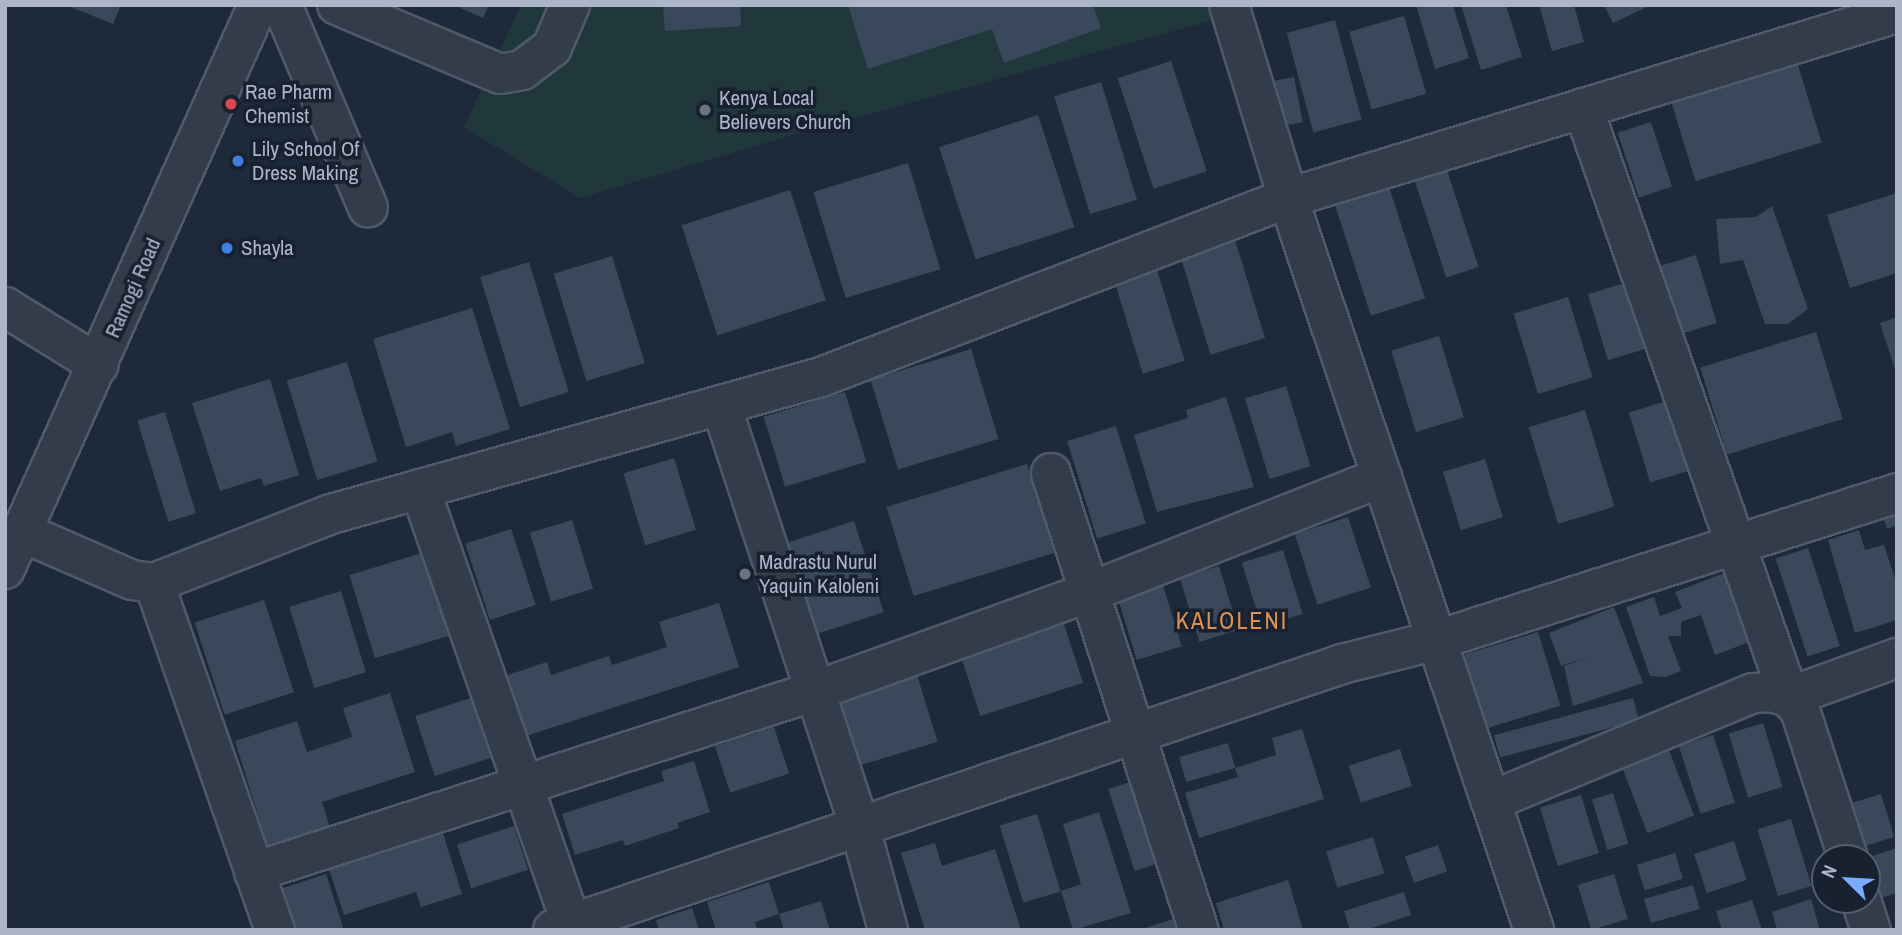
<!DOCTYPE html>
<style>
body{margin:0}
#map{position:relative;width:1902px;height:935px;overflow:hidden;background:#1e2a3a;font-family:"Archivo Narrow",sans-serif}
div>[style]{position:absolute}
.green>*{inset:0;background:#20383b}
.building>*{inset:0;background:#3a485b;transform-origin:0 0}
.roads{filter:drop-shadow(2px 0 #505968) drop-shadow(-2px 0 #505968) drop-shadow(0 2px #505968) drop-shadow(0 -2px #505968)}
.minor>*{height:38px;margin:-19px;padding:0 19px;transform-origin:19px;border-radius:19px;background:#323c4a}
.tertiary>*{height:38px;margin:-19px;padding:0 19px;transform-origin:19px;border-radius:19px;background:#323c4a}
.dots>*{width:19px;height:19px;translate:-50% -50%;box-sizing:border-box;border:4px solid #18212f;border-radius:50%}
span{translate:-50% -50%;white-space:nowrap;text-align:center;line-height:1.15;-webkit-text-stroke:7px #18212f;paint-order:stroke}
.poi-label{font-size:21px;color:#adb6c7}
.left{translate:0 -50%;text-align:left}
.street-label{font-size:21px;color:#adb6c7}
.quarter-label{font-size:24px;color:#de9151;letter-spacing:2px}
.frame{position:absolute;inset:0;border:7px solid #adb6c7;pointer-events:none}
.north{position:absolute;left:1811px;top:844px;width:70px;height:70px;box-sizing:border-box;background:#18212f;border:2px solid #545d6c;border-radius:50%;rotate:294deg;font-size:19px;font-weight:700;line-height:28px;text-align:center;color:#adb6c7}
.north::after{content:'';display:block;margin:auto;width:24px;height:32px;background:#7aabff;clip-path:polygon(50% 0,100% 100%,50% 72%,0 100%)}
</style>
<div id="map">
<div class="green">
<div style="clip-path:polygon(521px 5px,1269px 5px,789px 136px,580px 198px,464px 127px)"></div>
</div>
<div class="building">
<div style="clip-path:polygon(66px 5px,121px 5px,113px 24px)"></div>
<div style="clip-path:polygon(454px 5px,489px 5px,483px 18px)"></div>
<div style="clip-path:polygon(663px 5px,740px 5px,741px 26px,665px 31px)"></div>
<div style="clip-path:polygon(848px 5px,1093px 5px,1101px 28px,1004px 63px,992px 29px,868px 69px)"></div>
<div style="clip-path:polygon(1416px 5px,1453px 5px,1469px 58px,1435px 69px)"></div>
<div style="clip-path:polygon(1461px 5px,1506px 5px,1522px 57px,1481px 70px)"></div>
<div style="clip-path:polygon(1539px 5px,1574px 5px,1584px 42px,1552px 51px)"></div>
<div style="clip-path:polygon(1604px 5px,1651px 5px,1613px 23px)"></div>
<div style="left:1404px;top:16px;width:81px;height:57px;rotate:74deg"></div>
<div style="left:1335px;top:20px;width:103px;height:50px;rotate:75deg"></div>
<div style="left:1171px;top:61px;width:116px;height:56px;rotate:72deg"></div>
<div style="left:1798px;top:65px;width:81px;height:132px;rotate:73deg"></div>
<div style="left:1294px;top:77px;width:46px;height:29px;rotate:79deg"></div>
<div style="left:1101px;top:82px;width:123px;height:49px;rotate:73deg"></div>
<div style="left:1038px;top:115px;width:118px;height:104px;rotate:72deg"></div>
<div style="left:1651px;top:122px;width:68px;height:35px;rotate:72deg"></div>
<div style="left:908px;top:163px;width:111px;height:99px;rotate:73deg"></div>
<div style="left:1447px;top:170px;width:102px;height:34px;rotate:72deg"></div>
<div style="left:1388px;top:184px;width:120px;height:57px;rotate:72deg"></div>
<div style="left:790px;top:190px;width:116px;height:114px;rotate:72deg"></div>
<div style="clip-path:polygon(1897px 193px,1897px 273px,1850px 288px,1827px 215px)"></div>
<div style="clip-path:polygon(1772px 206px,1808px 309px,1788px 324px,1765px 324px,1743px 260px,1720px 264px,1716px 219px,1756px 217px)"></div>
<div style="left:1232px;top:230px;width:113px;height:57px;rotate:73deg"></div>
<div style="left:1696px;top:255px;width:71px;height:37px;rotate:73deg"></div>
<div style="left:612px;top:256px;width:112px;height:61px;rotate:73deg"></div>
<div style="left:529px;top:262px;width:136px;height:51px;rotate:73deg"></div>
<div style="left:1157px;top:270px;width:95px;height:44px;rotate:73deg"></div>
<div style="left:1628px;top:282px;width:69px;height:42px;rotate:73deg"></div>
<div style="left:1568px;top:297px;width:84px;height:57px;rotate:73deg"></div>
<div style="clip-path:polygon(472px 308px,510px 429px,456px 446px,452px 432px,406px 447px,373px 339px)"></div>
<div style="clip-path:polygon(1897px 317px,1897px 372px,1896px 372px,1880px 323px)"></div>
<div style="left:1816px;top:332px;width:91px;height:121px;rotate:73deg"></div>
<div style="left:1439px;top:336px;width:85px;height:50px;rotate:73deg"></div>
<div style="left:971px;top:349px;width:94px;height:105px;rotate:73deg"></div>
<div style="left:347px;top:362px;width:104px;height:63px;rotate:73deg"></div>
<div style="clip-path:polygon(270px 379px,299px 475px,264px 486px,261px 478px,220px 491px,192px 403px)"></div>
<div style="left:1286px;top:386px;width:84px;height:43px;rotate:73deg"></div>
<div style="left:845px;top:392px;width:73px;height:85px;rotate:73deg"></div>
<div style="clip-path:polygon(1226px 397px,1254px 487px,1157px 512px,1134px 435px,1188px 418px,1186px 410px)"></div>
<div style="left:1670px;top:400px;width:73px;height:43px;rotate:73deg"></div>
<div style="left:1585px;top:410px;width:101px;height:59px;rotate:73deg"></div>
<div style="left:165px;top:412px;width:106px;height:29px;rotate:73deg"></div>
<div style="left:1116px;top:426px;width:102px;height:51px;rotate:73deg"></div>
<div style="left:674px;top:458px;width:75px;height:53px;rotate:73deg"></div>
<div style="left:1485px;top:459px;width:61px;height:44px;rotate:73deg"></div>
<div style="left:1027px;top:464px;width:93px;height:147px;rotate:73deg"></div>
<div style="clip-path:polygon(1897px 509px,1897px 525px,1887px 529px,1882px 513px)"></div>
<div style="left:1348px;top:517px;width:74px;height:56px;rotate:72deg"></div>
<div style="left:572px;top:520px;width:72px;height:44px;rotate:73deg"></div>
<div style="left:854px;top:521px;width:96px;height:73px;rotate:72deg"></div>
<div style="left:511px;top:529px;width:80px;height:48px;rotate:72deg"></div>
<div style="clip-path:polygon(1859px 530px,1865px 550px,1884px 545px,1897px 585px,1897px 620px,1855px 633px,1828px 540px)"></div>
<div style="left:1808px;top:548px;width:103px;height:34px;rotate:72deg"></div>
<div style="left:1283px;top:550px;width:67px;height:43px;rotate:73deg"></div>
<div style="left:425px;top:552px;width:87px;height:79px;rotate:73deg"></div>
<div style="left:1219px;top:566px;width:67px;height:41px;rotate:73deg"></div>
<div style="clip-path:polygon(1735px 569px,1760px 638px,1715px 655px,1701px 615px,1681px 622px,1681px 636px,1668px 636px,1681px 671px,1665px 677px,1650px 676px,1626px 607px,1654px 597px,1660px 616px,1682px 608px,1675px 592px)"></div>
<div style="left:1163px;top:585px;width:64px;height:47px;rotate:73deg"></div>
<div style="left:341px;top:591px;width:85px;height:54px;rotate:73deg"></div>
<div style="left:264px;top:600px;width:97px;height:73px;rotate:72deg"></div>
<div style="clip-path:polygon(719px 603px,739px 667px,526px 736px,508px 675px,547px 662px,551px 675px,609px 656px,612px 665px,667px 647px,659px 622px)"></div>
<div style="clip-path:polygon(1614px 607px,1643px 683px,1573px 706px,1564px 666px,1587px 657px,1561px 666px,1549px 633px)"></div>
<div style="left:1062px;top:618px;width:68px;height:108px;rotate:72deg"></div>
<div style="left:1538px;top:632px;width:77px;height:77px;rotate:73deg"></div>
<div style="left:915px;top:668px;width:77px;height:82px;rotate:73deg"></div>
<div style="clip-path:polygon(390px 693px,415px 772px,322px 802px,330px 828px,268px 847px,235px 741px,297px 721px,307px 752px,352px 737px,343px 708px)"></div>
<div style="left:477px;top:696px;width:63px;height:65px;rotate:72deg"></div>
<div style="left:1633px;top:698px;width:23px;height:144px;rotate:75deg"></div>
<div style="left:1763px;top:723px;width:67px;height:36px;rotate:73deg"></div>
<div style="left:774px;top:727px;width:49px;height:62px;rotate:72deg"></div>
<div style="clip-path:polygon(1302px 729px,1324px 799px,1199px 838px,1185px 793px,1238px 777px,1235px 768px,1276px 755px,1272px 738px)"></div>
<div style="left:1713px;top:735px;width:71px;height:36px;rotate:72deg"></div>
<div style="left:1664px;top:737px;width:84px;height:50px;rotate:69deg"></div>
<div style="left:1228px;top:743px;width:26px;height:51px;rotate:74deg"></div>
<div style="left:1400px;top:749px;width:39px;height:54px;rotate:72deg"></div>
<div style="clip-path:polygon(694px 761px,710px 812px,677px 823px,679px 828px,625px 846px,623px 840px,575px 855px,562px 814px,664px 781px,661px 771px)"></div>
<div style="left:1130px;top:782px;width:86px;height:23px;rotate:72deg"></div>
<div style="left:1613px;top:793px;width:53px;height:22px;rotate:73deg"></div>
<div style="left:1881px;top:794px;width:45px;height:42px;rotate:73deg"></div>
<div style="left:1581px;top:795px;width:61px;height:43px;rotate:73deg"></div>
<div style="clip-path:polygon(1099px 812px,1131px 913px,1073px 930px,1061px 891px,1081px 884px,1063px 824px)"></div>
<div style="left:1037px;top:814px;width:81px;height:39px;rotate:73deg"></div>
<div style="left:1791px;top:819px;width:70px;height:35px;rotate:73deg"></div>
<div style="left:514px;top:826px;width:46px;height:60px;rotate:72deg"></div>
<div style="clip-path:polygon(442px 830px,462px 894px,421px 907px,416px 892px,344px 915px,328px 866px)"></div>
<div style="left:1373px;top:837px;width:38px;height:49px;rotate:73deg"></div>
<div style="left:1734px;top:841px;width:41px;height:42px;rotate:72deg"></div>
<div style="clip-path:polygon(935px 843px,942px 866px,995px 849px,1021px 930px,925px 930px,901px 853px)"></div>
<div style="left:1438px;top:845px;width:28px;height:35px;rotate:71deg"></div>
<div style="clip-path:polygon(1897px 848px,1897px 893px,1877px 899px,1867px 858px)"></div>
<div style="left:1675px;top:853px;width:27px;height:40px;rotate:73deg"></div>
<div style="clip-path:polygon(326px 874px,344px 930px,293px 930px,280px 889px)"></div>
<div style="left:1614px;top:874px;width:47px;height:38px;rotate:73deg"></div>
<div style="clip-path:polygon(1288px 880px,1303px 930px,1224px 930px,1216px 903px)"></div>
<div style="clip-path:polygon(769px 882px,779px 914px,755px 922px,757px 930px,716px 930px,707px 902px)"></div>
<div style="left:1693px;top:885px;width:25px;height:51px;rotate:74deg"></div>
<div style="clip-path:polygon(1404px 892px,1411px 915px,1366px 930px,1350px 930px,1344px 911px)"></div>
<div style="clip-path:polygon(1811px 899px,1820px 930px,1777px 930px,1772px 912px)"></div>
<div style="clip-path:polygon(1752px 900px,1762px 930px,1722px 930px,1716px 911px)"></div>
<div style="clip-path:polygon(821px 901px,830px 930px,784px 930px,779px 914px)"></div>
<div style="clip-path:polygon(692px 908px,699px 930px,659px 930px,656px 920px)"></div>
<div style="clip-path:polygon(1176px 918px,1180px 930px,1142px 930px,1142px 929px)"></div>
</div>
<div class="roads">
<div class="minor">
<div style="left:282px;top:5px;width:220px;rotate:67deg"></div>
<div style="left:337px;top:5px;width:177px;rotate:22.9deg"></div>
<div style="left:500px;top:74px;width:22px;rotate:-10deg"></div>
<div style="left:522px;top:70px;width:38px;rotate:-37deg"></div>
<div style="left:552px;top:47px;width:46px;rotate:-66.8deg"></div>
<div style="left:1229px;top:5px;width:202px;rotate:73deg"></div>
<div style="left:1288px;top:198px;width:772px;rotate:71.42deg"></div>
<div style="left:1583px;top:108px;width:624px;rotate:70.72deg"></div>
<div style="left:1789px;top:697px;width:115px;rotate:-19.9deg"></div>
<div style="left:5px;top:307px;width:110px;rotate:31.7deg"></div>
<div style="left:721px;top:405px;width:441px;rotate:71.8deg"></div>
<div style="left:859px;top:824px;width:110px;rotate:74.7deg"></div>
<div style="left:1051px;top:473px;width:480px;rotate:72.1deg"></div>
<div style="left:420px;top:489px;width:467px;rotate:70.8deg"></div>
<div style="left:24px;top:533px;width:118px;rotate:23.5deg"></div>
<div style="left:132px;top:580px;width:22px;rotate:8deg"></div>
<div style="left:154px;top:583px;width:190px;rotate:-21.3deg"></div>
<div style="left:331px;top:514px;width:509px;rotate:-15.62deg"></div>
<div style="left:821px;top:377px;width:500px;rotate:-20.97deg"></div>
<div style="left:1288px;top:198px;width:636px;rotate:-16.9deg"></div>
<div style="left:154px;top:583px;width:367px;rotate:70.8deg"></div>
<div style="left:1491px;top:801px;width:283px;rotate:-22.4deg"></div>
<div style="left:1753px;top:693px;width:17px;rotate:-3deg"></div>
<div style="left:1770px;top:692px;width:20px;rotate:15deg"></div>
<div style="left:1789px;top:697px;width:17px;rotate:50deg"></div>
<div style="left:1800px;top:710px;width:156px;rotate:72deg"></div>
<div style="left:254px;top:872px;width:589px;rotate:-17.88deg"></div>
<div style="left:815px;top:691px;width:292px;rotate:-19.8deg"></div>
<div style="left:1090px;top:592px;width:314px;rotate:-21.5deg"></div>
<div style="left:1861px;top:900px;width:32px;rotate:72deg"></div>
<div style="left:553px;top:930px;width:833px;rotate:-18.63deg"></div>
<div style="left:1342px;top:664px;width:98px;rotate:-14.2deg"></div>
<div style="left:1437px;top:640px;width:483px;rotate:-17.7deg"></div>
</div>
<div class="tertiary">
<div style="left:5px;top:569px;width:618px;rotate:-65.84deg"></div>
</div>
</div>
<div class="dots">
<div style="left:231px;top:104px;background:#e0444e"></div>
<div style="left:705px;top:110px;background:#6b7280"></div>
<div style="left:238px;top:161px;background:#3f7fe0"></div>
<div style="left:227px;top:248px;background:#3f7fe0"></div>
<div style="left:745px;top:574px;background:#6b7280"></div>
</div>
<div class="poi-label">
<span class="left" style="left:245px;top:104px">Rae Pharm<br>Chemist</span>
<span class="left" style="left:719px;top:110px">Kenya Local<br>Believers Church</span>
<span class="left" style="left:252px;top:161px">Lily School Of<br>Dress Making</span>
<span class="left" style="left:241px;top:248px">Shayla</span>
<span class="left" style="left:759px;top:574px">Madrastu Nurul<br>Yaquin Kaloleni</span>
</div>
<div class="street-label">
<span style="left:133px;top:288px;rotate:-66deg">Ramogi Road</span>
</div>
<div class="quarter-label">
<span style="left:1232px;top:621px">KALOLENI</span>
</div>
<div class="frame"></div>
<div class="north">N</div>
</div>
